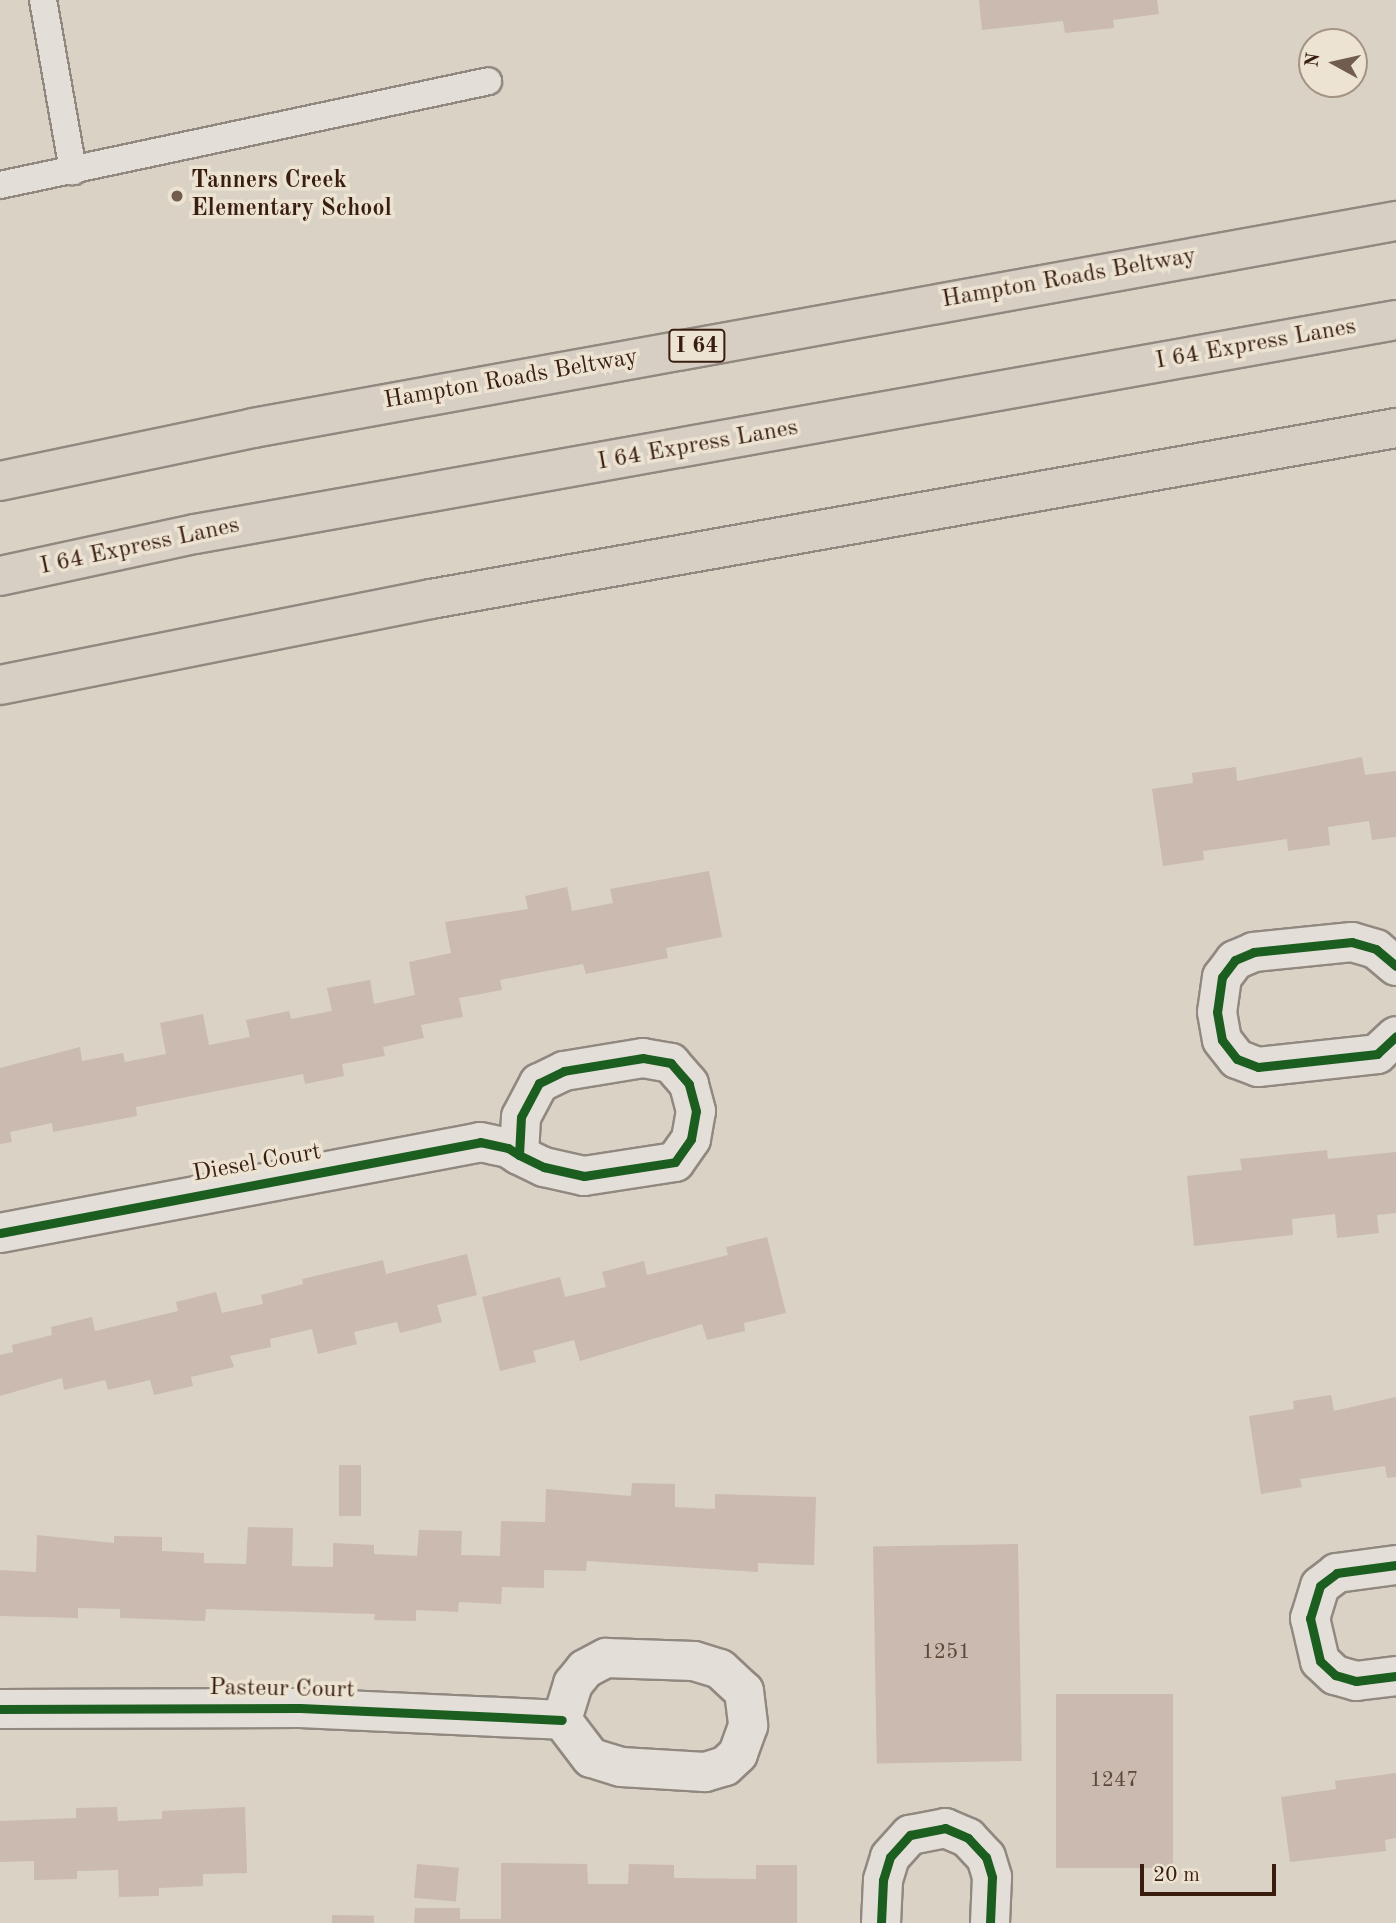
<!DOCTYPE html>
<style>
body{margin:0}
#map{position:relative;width:1396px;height:1923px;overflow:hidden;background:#dad2c4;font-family:"Old Standard TT",serif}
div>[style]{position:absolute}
.building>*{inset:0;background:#cabaaf;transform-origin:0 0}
.roads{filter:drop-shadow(2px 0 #918980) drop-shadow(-2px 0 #918980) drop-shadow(0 2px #918980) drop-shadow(0 -2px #918980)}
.service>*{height:26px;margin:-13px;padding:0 13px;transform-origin:13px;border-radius:13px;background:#e3dfd8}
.minor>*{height:38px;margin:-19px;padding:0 19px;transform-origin:19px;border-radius:19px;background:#e3dfd8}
.motorway>*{height:38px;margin:-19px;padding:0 19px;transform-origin:19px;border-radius:19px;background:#d7cfc3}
.cycleway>*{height:9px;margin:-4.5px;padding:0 4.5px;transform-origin:4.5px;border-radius:4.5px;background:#1b5e20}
.dots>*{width:19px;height:19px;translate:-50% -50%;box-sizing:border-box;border:4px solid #ede3d3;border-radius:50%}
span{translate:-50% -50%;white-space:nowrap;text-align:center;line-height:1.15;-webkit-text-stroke:7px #ede3d3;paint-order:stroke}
.number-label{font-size:21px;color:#5f4739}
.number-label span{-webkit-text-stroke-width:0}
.shield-label span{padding:2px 5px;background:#ede3d3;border:2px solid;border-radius:5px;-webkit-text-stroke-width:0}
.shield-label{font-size:23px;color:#391e0f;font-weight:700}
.poi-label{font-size:24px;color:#391e0f;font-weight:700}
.left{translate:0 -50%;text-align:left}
.street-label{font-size:24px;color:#391e0f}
.north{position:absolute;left:1298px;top:28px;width:70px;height:70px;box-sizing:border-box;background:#ede3d3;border:2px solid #a59485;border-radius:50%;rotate:278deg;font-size:19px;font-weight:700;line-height:28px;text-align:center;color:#391e0f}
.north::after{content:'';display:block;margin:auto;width:24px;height:32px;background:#715d4e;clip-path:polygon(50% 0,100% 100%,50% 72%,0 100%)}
.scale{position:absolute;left:1140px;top:1864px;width:136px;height:32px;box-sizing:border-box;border:4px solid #391e0f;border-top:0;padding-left:9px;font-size:21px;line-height:24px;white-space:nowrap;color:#391e0f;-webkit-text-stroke:5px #ede3d3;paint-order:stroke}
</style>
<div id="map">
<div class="building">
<div style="clip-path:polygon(979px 0,1157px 0,1159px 14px,1113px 20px,1114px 28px,1065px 33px,1063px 21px,982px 30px)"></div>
<div style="clip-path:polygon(1362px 757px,1365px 775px,1396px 771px,1396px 837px,1372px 840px,1369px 821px,1328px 827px,1330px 845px,1288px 851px,1287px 839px,1203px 851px,1204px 860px,1163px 866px,1152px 789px,1193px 783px,1192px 773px,1236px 767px,1237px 781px)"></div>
<div style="clip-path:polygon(709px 871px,722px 937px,666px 948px,668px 958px,586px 974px,583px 964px,500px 980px,502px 990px,459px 998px,463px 1017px,421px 1025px,424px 1038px,383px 1047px,385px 1056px,342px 1064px,344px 1076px,305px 1084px,303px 1074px,136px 1107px,137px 1116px,53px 1132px,52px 1123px,10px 1132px,12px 1142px,0 1144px,0 1068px,80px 1047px,82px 1061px,123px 1053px,125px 1062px,166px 1054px,160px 1023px,203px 1014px,209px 1045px,250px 1037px,246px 1020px,289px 1011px,291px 1019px,332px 1011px,327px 988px,370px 980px,374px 1004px,415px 995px,409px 962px,451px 953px,445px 922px,528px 909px,525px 896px,567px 887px,572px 911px,613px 903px,610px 889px)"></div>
<div style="clip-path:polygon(1327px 1150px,1328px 1159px,1396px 1152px,1396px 1213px,1377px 1215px,1379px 1233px,1337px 1238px,1335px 1214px,1292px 1219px,1293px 1235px,1194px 1246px,1187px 1176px,1242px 1170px,1240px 1159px)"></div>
<div style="clip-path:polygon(767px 1237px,786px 1313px,744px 1323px,745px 1331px,707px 1340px,702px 1324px,580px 1361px,574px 1340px,533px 1351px,536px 1362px,500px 1371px,482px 1297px,560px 1277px,565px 1297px,606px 1287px,602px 1272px,644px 1261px,647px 1275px,728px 1255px,726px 1247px)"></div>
<div style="clip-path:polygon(467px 1254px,477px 1295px,437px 1305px,442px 1322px,400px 1333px,397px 1322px,354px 1332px,357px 1344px,318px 1354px,312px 1329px,270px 1339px,271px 1347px,230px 1356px,234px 1367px,191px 1377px,193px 1386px,154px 1395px,150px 1380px,108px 1390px,105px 1380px,64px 1390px,62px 1378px,0 1396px,0 1355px,13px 1352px,12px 1345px,52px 1335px,51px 1327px,92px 1317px,95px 1331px,178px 1311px,176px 1302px,216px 1292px,222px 1313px,263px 1304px,261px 1295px,303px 1284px,302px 1279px,383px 1260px,386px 1274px)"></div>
<div style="clip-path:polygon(1331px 1395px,1334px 1411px,1396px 1397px,1396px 1477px,1387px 1478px,1385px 1466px,1300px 1479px,1302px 1487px,1261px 1494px,1249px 1416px,1294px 1409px,1293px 1401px)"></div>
<div style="left:339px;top:1465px;width:22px;height:51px"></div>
<div style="clip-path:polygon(632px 1483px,675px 1484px,675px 1507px,715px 1509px,715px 1494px,816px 1497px,814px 1565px,758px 1563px,758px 1572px,587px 1561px,586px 1571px,544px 1570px,544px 1588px,502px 1587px,501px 1604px,459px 1602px,458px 1612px,416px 1610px,416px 1621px,374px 1620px,375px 1614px,206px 1609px,205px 1621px,120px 1618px,120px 1609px,78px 1608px,78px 1618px,0 1616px,0 1570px,36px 1572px,37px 1535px,114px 1543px,114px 1536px,162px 1537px,162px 1551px,204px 1553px,204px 1563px,246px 1564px,248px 1527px,293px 1528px,292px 1566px,333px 1567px,333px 1543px,374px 1545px,374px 1554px,417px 1556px,419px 1530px,462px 1531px,461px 1555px,500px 1556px,501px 1521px,545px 1522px,546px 1489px,631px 1496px)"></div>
<div style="left:1018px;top:1544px;width:217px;height:145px;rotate:89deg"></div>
<div style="left:1056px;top:1694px;width:117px;height:174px"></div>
<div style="clip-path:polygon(1396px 1773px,1396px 1838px,1385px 1840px,1386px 1851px,1290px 1862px,1281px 1797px,1336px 1789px,1335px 1781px)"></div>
<div style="clip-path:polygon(117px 1807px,118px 1821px,162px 1819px,162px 1811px,245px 1807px,247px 1873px,203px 1874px,203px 1886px,159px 1888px,159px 1896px,119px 1897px,118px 1870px,77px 1871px,77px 1879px,34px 1880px,34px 1861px,0 1862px,0 1821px,76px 1818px,76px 1808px)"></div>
<div style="clip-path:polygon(501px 1863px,587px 1864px,588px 1884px,628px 1884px,629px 1864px,674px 1865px,674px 1878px,756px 1879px,756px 1865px,797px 1865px,797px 1923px,414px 1923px,415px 1908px,460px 1908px,460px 1919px,501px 1919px)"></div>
<div style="left:417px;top:1864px;width:42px;height:34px;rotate:5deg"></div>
<div style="left:332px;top:1915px;width:42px;height:8px;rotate:1deg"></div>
</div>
<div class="roads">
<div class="service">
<div style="left:43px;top:0;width:174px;rotate:80deg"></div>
<div style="left:0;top:185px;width:499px;rotate:-12deg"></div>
</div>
<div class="minor">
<div style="left:1396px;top:966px;width:26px;rotate:-140deg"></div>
<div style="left:1376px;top:949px;width:25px;rotate:-164deg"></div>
<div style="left:1352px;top:942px;width:99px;rotate:174.2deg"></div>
<div style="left:1254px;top:952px;width:21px;rotate:157deg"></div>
<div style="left:1235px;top:960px;width:21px;rotate:127deg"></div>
<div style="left:1222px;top:977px;width:35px;rotate:98deg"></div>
<div style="left:1217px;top:1012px;width:28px;rotate:80deg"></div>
<div style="left:1222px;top:1040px;width:24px;rotate:52deg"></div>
<div style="left:1237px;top:1059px;width:22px;rotate:21deg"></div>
<div style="left:1258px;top:1067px;width:120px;rotate:-6.2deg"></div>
<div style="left:1377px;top:1054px;width:26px;rotate:-43deg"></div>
<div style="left:0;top:1233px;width:489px;rotate:-10.7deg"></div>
<div style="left:480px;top:1142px;width:29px;rotate:12deg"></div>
<div style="left:508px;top:1148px;width:13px;rotate:32deg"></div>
<div style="left:519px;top:1155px;width:28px;rotate:26deg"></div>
<div style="left:544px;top:1167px;width:41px;rotate:12.7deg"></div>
<div style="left:584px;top:1176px;width:92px;rotate:-8.7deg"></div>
<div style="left:675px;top:1162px;width:28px;rotate:-55deg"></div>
<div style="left:691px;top:1139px;width:28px;rotate:-80deg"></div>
<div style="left:696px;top:1111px;width:28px;rotate:-105deg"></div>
<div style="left:689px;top:1084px;width:28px;rotate:-131deg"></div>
<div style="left:671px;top:1063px;width:28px;rotate:-170deg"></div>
<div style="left:643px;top:1058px;width:80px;rotate:170.7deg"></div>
<div style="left:564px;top:1071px;width:28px;rotate:154deg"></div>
<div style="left:539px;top:1083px;width:38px;rotate:118deg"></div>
<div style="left:521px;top:1117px;width:38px;rotate:93deg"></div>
<div style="left:1396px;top:1565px;width:60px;rotate:172.3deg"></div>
<div style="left:1337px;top:1573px;width:21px;rotate:143deg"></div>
<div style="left:1320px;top:1586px;width:34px;rotate:107deg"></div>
<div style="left:1310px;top:1618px;width:44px;rotate:76.9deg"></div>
<div style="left:1320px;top:1661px;width:21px;rotate:43deg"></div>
<div style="left:1335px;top:1675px;width:22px;rotate:16deg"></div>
<div style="left:1356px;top:1681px;width:40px;rotate:-7.1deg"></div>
<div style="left:606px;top:1658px;width:88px;rotate:2deg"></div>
<div style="left:694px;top:1661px;width:27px;rotate:17deg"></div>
<div style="left:720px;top:1669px;width:33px;rotate:43deg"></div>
<div style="left:744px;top:1691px;width:35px;rotate:83deg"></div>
<div style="left:748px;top:1726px;width:30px;rotate:110deg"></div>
<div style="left:738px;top:1754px;width:18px;rotate:137deg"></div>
<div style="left:725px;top:1766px;width:21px;rotate:163deg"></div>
<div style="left:705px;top:1772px;width:84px;rotate:-176.6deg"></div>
<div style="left:621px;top:1767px;width:31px;rotate:-163deg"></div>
<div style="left:591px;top:1758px;width:48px;rotate:-127.3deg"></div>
<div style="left:562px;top:1720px;width:38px;rotate:-73deg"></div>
<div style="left:573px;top:1684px;width:19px;rotate:-51deg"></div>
<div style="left:585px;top:1669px;width:24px;rotate:-28deg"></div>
<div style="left:0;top:1709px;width:300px;rotate:-0.2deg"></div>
<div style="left:300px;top:1708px;width:262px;rotate:2.6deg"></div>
<div style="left:881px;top:1923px;width:43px;rotate:-87.3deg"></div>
<div style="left:883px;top:1880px;width:24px;rotate:-73deg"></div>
<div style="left:890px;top:1857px;width:30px;rotate:-48deg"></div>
<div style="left:910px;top:1835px;width:36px;rotate:-11deg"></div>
<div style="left:945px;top:1828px;width:25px;rotate:23deg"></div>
<div style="left:968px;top:1838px;width:26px;rotate:47deg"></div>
<div style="left:986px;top:1857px;width:21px;rotate:73deg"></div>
<div style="left:992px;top:1877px;width:46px;rotate:92.5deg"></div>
</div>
<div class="motorway">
<div style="left:0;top:481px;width:258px;rotate:-11.8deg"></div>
<div style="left:253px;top:428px;width:1162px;rotate:-10.27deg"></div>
<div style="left:0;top:576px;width:199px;rotate:-12.2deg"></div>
<div style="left:195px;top:534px;width:1220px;rotate:-10.1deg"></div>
<div style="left:0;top:685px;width:439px;rotate:-11.3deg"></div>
<div style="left:431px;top:599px;width:980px;rotate:-10.05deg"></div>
</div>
</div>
<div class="cycleway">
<div style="left:1396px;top:966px;width:26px;rotate:-140deg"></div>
<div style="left:1376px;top:949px;width:25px;rotate:-164deg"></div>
<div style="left:1352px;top:942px;width:99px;rotate:174.2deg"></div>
<div style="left:1254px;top:952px;width:21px;rotate:157deg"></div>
<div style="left:1235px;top:960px;width:21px;rotate:127deg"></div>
<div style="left:1222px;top:977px;width:35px;rotate:98deg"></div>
<div style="left:1217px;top:1012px;width:28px;rotate:80deg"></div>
<div style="left:1222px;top:1040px;width:24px;rotate:52deg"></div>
<div style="left:1237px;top:1059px;width:22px;rotate:21deg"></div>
<div style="left:1258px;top:1067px;width:120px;rotate:-6.2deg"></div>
<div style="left:1377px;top:1054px;width:26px;rotate:-43deg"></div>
<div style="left:0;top:1233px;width:489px;rotate:-10.7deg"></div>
<div style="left:480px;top:1142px;width:29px;rotate:12deg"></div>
<div style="left:508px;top:1148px;width:13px;rotate:32deg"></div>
<div style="left:519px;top:1155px;width:28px;rotate:26deg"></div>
<div style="left:544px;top:1167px;width:41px;rotate:12.7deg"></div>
<div style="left:584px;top:1176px;width:92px;rotate:-8.7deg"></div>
<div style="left:675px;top:1162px;width:28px;rotate:-55deg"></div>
<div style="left:691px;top:1139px;width:28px;rotate:-80deg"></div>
<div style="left:696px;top:1111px;width:28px;rotate:-105deg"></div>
<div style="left:689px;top:1084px;width:28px;rotate:-131deg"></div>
<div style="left:671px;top:1063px;width:28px;rotate:-170deg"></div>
<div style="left:643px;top:1058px;width:80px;rotate:170.7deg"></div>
<div style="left:564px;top:1071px;width:28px;rotate:154deg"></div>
<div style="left:539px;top:1083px;width:38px;rotate:118deg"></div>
<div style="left:521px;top:1117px;width:38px;rotate:93deg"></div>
<div style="left:1396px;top:1565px;width:60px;rotate:172.3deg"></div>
<div style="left:1337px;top:1573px;width:21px;rotate:143deg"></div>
<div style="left:1320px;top:1586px;width:34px;rotate:107deg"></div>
<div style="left:1310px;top:1618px;width:44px;rotate:76.9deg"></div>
<div style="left:1320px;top:1661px;width:21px;rotate:43deg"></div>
<div style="left:1335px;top:1675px;width:22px;rotate:16deg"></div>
<div style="left:1356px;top:1681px;width:40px;rotate:-7.1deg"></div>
<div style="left:0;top:1709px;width:300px;rotate:-0.2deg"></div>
<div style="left:300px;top:1708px;width:262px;rotate:2.6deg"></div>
<div style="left:881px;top:1923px;width:43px;rotate:-87.3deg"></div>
<div style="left:883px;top:1880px;width:24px;rotate:-73deg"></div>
<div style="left:890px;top:1857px;width:30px;rotate:-48deg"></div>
<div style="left:910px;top:1835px;width:36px;rotate:-11deg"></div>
<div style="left:945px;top:1828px;width:25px;rotate:23deg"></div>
<div style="left:968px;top:1838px;width:26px;rotate:47deg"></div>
<div style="left:986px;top:1857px;width:21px;rotate:73deg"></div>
<div style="left:992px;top:1877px;width:46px;rotate:92.5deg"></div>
</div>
<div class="dots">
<div style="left:177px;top:196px;background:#715d4e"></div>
</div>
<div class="number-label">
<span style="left:946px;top:1653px">1251</span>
<span style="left:1114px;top:1781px">1247</span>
</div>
<div class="shield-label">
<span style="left:697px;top:346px">I 64</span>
</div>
<div class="poi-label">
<span class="left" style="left:191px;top:196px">Tanners Creek<br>Elementary School</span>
</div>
<div class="street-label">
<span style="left:1069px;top:279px;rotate:-10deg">Hampton Roads Beltway</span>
<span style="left:1256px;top:345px;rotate:-10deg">I 64 Express Lanes</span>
<span style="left:511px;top:380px;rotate:-10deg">Hampton Roads Beltway</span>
<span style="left:698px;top:446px;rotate:-10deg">I 64 Express Lanes</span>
<span style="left:140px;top:547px;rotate:-12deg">I 64 Express Lanes</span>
<span style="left:257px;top:1164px;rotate:-10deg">Diesel Court</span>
<span style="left:282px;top:1690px;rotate:1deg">Pasteur Court</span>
</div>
<div class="north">N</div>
<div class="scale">20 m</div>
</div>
